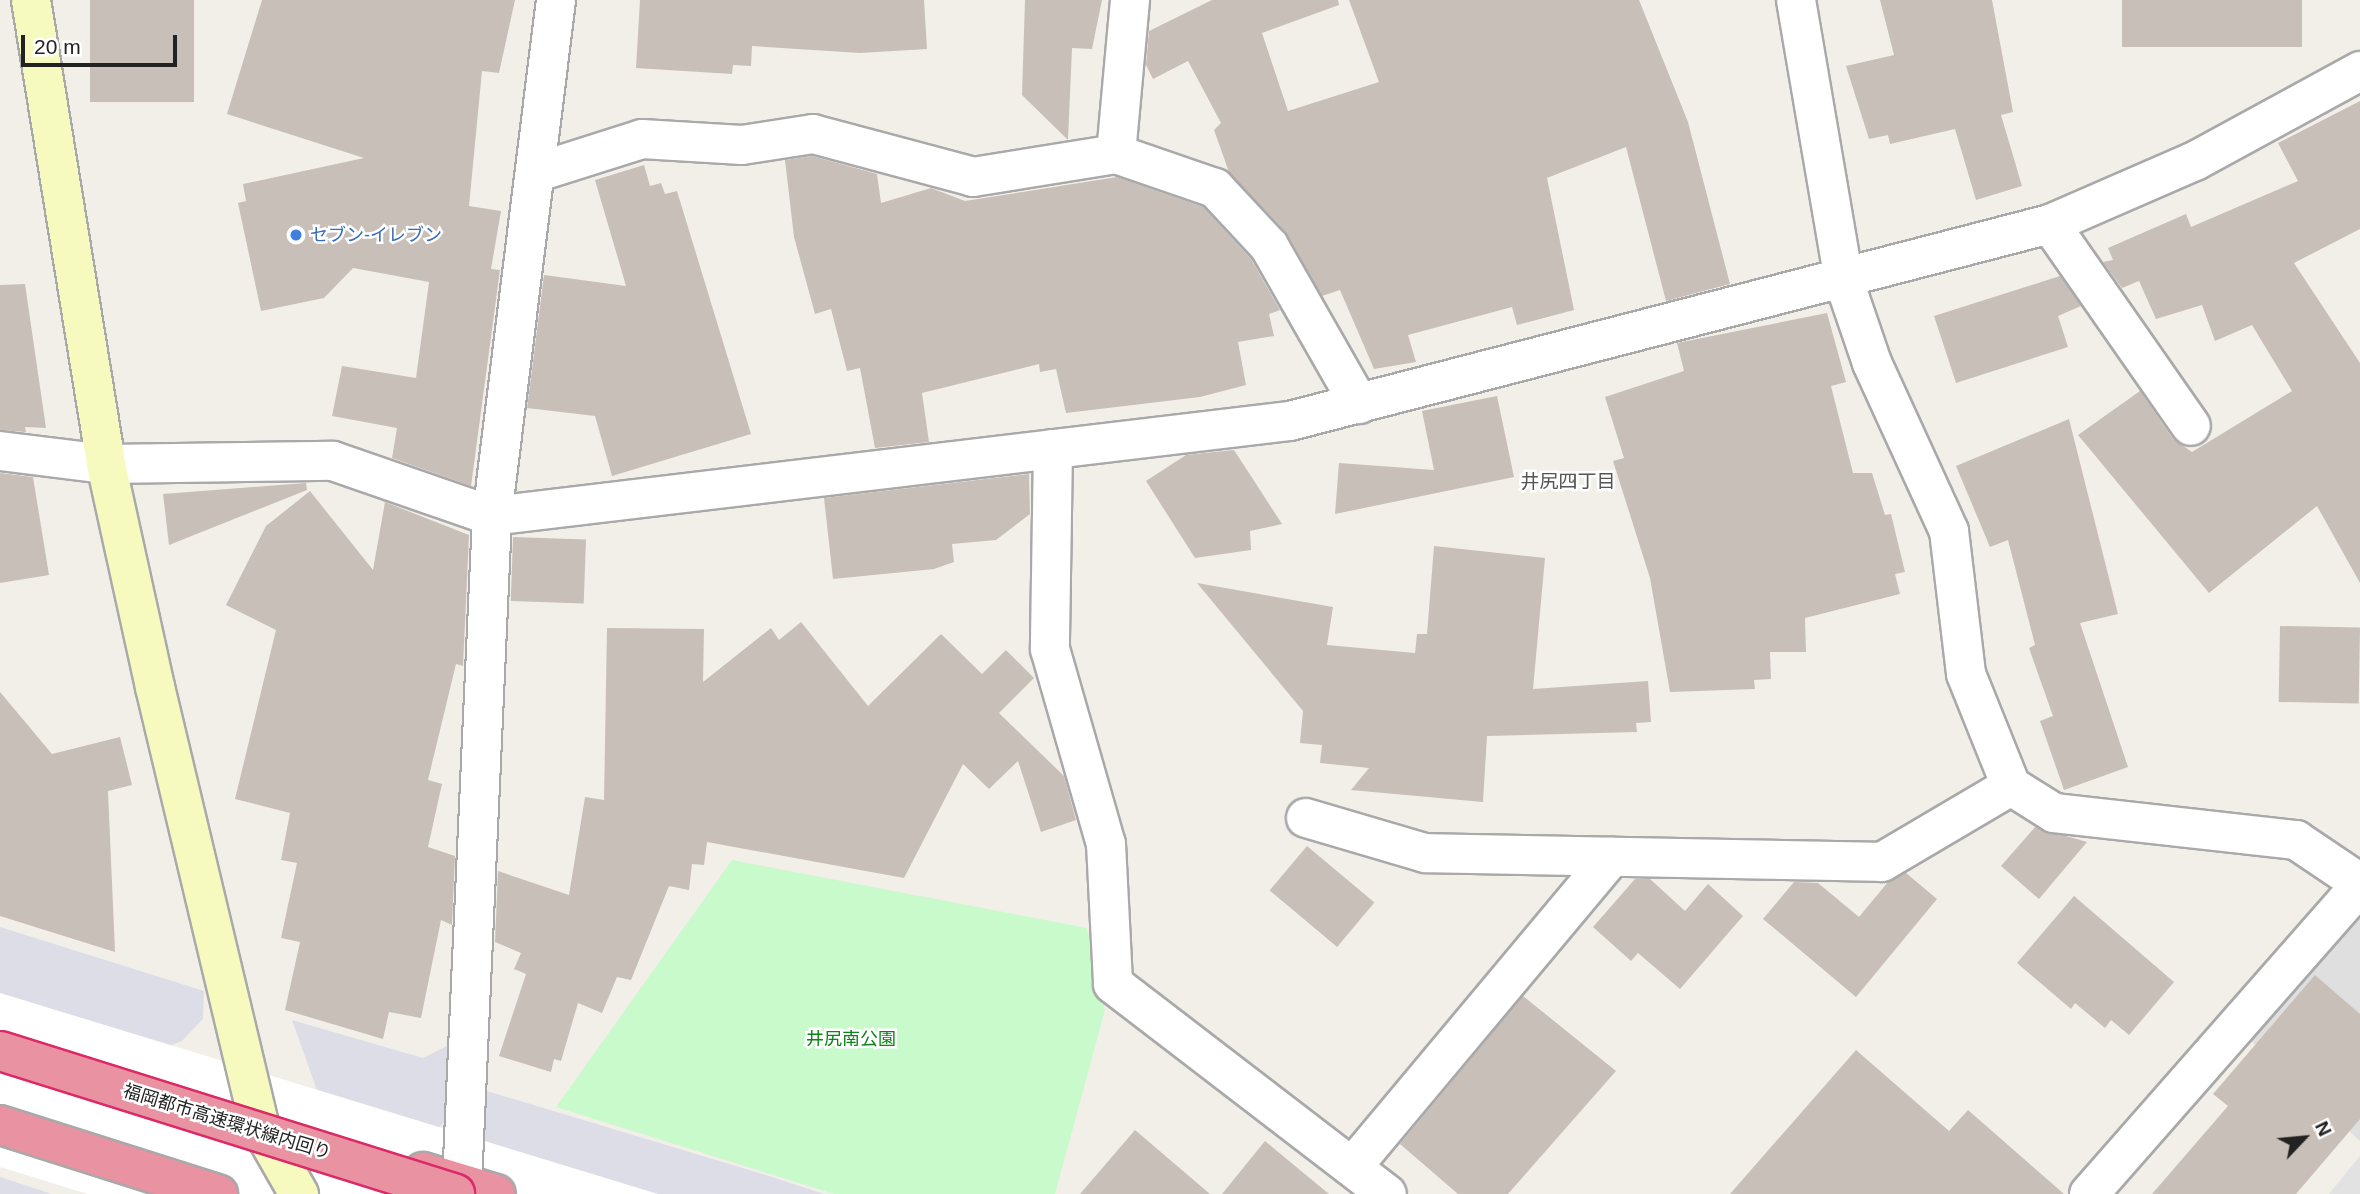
<!DOCTYPE html>
<meta charset="utf-8">
<style>
body{margin:0}
#map{position:relative;width:2360px;height:1194px;overflow:hidden;background:#f2efe9;font-family:Arial,"Noto Sans JP",sans-serif}
div>[style]{position:absolute}
.residential>*{inset:0;background:#e0dfdf}
.park>*{inset:0;background:#c8facc}
.parking>*{inset:0;background:#e2e2e2}
.plaza>*{inset:0;background:#dddde8}
.pier>*{inset:0;background:#fff}
.building>*{inset:0;background:#c7bfb8;transform-origin:0 0}
.roads{filter:drop-shadow(2px 0 #a9a9a9) drop-shadow(-2px 0 #a9a9a9) drop-shadow(0 2px #a9a9a9) drop-shadow(0 -2px #a9a9a9)}
.street>*{height:38px;margin:-19px;padding:0 19px;transform-origin:19px;border-radius:19px;background:#fff}
.secondary>*{height:38px;margin:-19px;padding:0 19px;transform-origin:19px;border-radius:19px;background:#f7fabf}
.highway>*{height:38px;margin:-19px;padding:0 19px;transform-origin:19px;border-radius:19px;background:#e892a2}
.bridges{filter:drop-shadow(2px 0 #dc2a67) drop-shadow(-2px 0 #dc2a67) drop-shadow(0 2px #dc2a67) drop-shadow(0 -2px #dc2a67)}
.highway-bridge>*{height:38px;margin:-19px;padding:0 19px;transform-origin:19px;border-radius:19px;background:#e892a2}
.dots>*{width:19px;height:19px;translate:-50% -50%;box-sizing:border-box;border:4px solid #fff;border-radius:50%}
span{translate:-50% -50%;white-space:nowrap;text-align:center;line-height:1.15;-webkit-text-stroke:5px #fff;paint-order:stroke}
.shop-label{font-size:18px;color:#366cbe}
.left{translate:0 -50%;text-align:left}
.park-label{font-size:18px;color:#0c8416}
.street-label{font-size:18px;color:#222}
.neighbourhood-label{font-size:19px;color:#555}
.north{position:absolute;left:2269px;top:1103px;width:70px;height:70px;-webkit-text-stroke:5px #fff;paint-order:stroke;rotate:64deg;font-size:19px;font-weight:700;line-height:28px;text-align:center;color:#222}
.north::after{content:'';display:block;margin:auto;width:24px;height:32px;background:#222;clip-path:polygon(50% 0,100% 100%,50% 72%,0 100%)}
.scale{position:absolute;left:21px;top:35px;width:156px;height:32px;box-sizing:border-box;border:4px solid #222;border-top:0;padding-left:9px;font-size:21px;line-height:24px;white-space:nowrap;color:#222;-webkit-text-stroke:5px #fff;paint-order:stroke}
</style>
<div id="map">
<div class="residential">
<div style="clip-path:polygon(2360px 912px,2360px 1141px,2248px 1038px)"></div>
</div>
<div class="park">
<div style="clip-path:polygon(732px 860px,1087px 928px,1105px 1010px,1055px 1194px,834px 1194px,556px 1107px)"></div>
</div>
<div class="parking">
<div style="clip-path:polygon(2360px 1156px,2360px 1194px,2329px 1194px)"></div>
</div>
<div class="plaza">
<div style="clip-path:polygon(0 927px,204px 991px,203px 1019px,182px 1041px,154px 1052px,0 994px)"></div>
<div style="clip-path:polygon(292px 1020px,423px 1058px,451px 1044px,448px 1118px,425px 1143px,319px 1096px)"></div>
<div style="clip-path:polygon(477px 1088px,766px 1175px,824px 1194px,598px 1194px,501px 1163px,476px 1131px)"></div>
<div style="clip-path:polygon(0 1177px,52px 1194px,0 1194px)"></div>
</div>
<div class="pier">
<div style="clip-path:polygon(0 993px,658px 1194px,88px 1194px,0 1167px)"></div>
</div>
<div class="building">
<div style="left:90px;top:0;width:104px;height:102px"></div>
<div style="clip-path:polygon(262px 0,515px 0,499px 73px,482px 71px,469px 206px,501px 211px,491px 269px,500px 270px,471px 486px,392px 458px,397px 428px,332px 416px,342px 366px,416px 378px,429px 282px,353px 268px,324px 298px,261px 311px,238px 203px,246px 201px,243px 184px,364px 158px,227px 114px)"></div>
<div style="clip-path:polygon(640px 0,924px 0,927px 49px,860px 53px,752px 46px,751px 66px,733px 65px,732px 74px,636px 68px)"></div>
<div style="clip-path:polygon(1025px 0,1102px 0,1092px 49px,1072px 48px,1068px 140px,1022px 95px)"></div>
<div style="clip-path:polygon(1212px 0,1338px 0,1339px 5px,1262px 33px,1288px 111px,1379px 82px,1349px 0,1639px 0,1688px 122px,1730px 284px,1666px 301px,1626px 147px,1547px 178px,1574px 310px,1517px 325px,1512px 307px,1408px 335px,1416px 362px,1374px 369px,1340px 290px,1322px 296px,1285px 231px,1229px 172px,1214px 130px,1221px 123px,1188px 61px,1153px 79px,1146px 65px,1149px 31px)"></div>
<div style="clip-path:polygon(1880px 0,1992px 0,2013px 112px,2001px 115px,2022px 186px,1976px 200px,1955px 129px,1890px 144px,1888px 135px,1869px 139px,1846px 66px,1894px 55px)"></div>
<div style="left:2122px;top:0;width:180px;height:47px"></div>
<div style="clip-path:polygon(2360px 101px,2360px 229px,2294px 263px,2360px 363px,2360px 583px,2317px 506px,2209px 593px,2078px 435px,2140px 391px,2173px 439px,2192px 452px,2292px 391px,2252px 325px,2215px 341px,2202px 305px,2156px 319px,2139px 281px,2122px 288px,2103px 262px,2113px 260px,2108px 248px,2186px 214px,2191px 227px,2298px 181px,2278px 143px)"></div>
<div style="clip-path:polygon(812px 156px,877px 174px,881px 203px,931px 188px,965px 201px,1117px 177px,1203px 207px,1251px 259px,1280px 310px,1269px 314px,1274px 336px,1238px 342px,1246px 385px,1200px 397px,1066px 413px,1056px 369px,1040px 372px,1039px 364px,922px 393px,929px 442px,875px 448px,860px 368px,847px 371px,831px 309px,815px 314px,794px 237px,785px 160px)"></div>
<div style="clip-path:polygon(644px 165px,650px 186px,661px 183px,665px 194px,677px 191px,751px 434px,612px 476px,595px 416px,527px 408px,544px 275px,626px 286px,595px 180px)"></div>
<div style="clip-path:polygon(2060px 276px,2081px 306px,2058px 316px,2068px 347px,1956px 383px,1934px 316px)"></div>
<div style="clip-path:polygon(25px 284px,46px 428px,25px 427px,26px 432px,0 430px,0 285px)"></div>
<div style="clip-path:polygon(1827px 313px,1846px 382px,1831px 386px,1853px 473px,1872px 473px,1885px 515px,1891px 514px,1905px 572px,1895px 574px,1900px 594px,1805px 618px,1806px 652px,1770px 652px,1771px 679px,1754px 680px,1755px 689px,1670px 692px,1650px 578px,1613px 461px,1624px 458px,1605px 397px,1684px 371px,1677px 343px)"></div>
<div style="clip-path:polygon(1497px 396px,1514px 477px,1335px 514px,1339px 463px,1434px 470px,1422px 411px)"></div>
<div style="clip-path:polygon(2069px 419px,2118px 614px,2080px 623px,2128px 767px,2064px 790px,2040px 721px,2053px 716px,2029px 648px,2035px 645px,2008px 540px,1990px 547px,1956px 466px)"></div>
<div style="clip-path:polygon(1234px 450px,1282px 524px,1250px 531px,1251px 550px,1195px 558px,1146px 481px,1186px 455px)"></div>
<div style="clip-path:polygon(0 473px,33px 477px,49px 575px,0 583px)"></div>
<div style="clip-path:polygon(1029px 474px,1030px 514px,996px 540px,952px 544px,954px 562px,934px 569px,833px 579px,824px 498px)"></div>
<div style="clip-path:polygon(306px 483px,307px 490px,169px 545px,163px 494px)"></div>
<div style="clip-path:polygon(310px 491px,373px 570px,385px 502px,469px 535px,463px 666px,456px 664px,428px 780px,442px 784px,428px 847px,455px 856px,452px 925px,441px 920px,421px 1018px,389px 1012px,383px 1039px,285px 1010px,300px 942px,281px 938px,297px 863px,281px 860px,290px 813px,235px 799px,276px 630px,226px 605px,266px 526px)"></div>
<div style="left:513px;top:537px;width:73px;height:64px;rotate:2deg"></div>
<div style="clip-path:polygon(1434px 546px,1545px 558px,1533px 689px,1648px 681px,1651px 722px,1636px 723px,1637px 732px,1487px 736px,1483px 802px,1351px 790px,1369px 768px,1320px 763px,1322px 745px,1300px 743px,1303px 711px,1197px 583px,1333px 607px,1327px 645px,1415px 653px,1417px 634px,1427px 634px)"></div>
<div style="clip-path:polygon(801px 622px,868px 706px,941px 634px,982px 674px,1006px 650px,1034px 678px,999px 713px,1064px 776px,1076px 820px,1041px 832px,1018px 761px,989px 789px,963px 764px,904px 878px,707px 842px,704px 865px,692px 864px,689px 890px,669px 886px,631px 980px,617px 977px,602px 1013px,578px 1003px,561px 1061px,554px 1059px,551px 1072px,499px 1056px,526px 974px,514px 969px,521px 953px,495px 942px,498px 871px,569px 895px,585px 797px,604px 800px,607px 628px,704px 629px,703px 682px,771px 628px,779px 640px)"></div>
<div style="left:2280px;top:626px;width:80px;height:76px;rotate:1deg"></div>
<div style="clip-path:polygon(0 692px,52px 754px,120px 737px,132px 785px,108px 791px,115px 952px,0 916px)"></div>
<div style="clip-path:polygon(2035px 827px,2087px 842px,2039px 899px,2001px 866px)"></div>
<div style="left:1307px;top:846px;width:88px;height:58px;rotate:40deg"></div>
<div style="clip-path:polygon(1906px 873px,1937px 899px,1856px 997px,1763px 919px,1794px 882px,1818px 883px,1859px 917px,1888px 882px)"></div>
<div style="clip-path:polygon(1635px 879px,1650px 879px,1685px 911px,1708px 884px,1743px 916px,1680px 989px,1638px 953px,1631px 961px,1593px 927px)"></div>
<div style="clip-path:polygon(2074px 896px,2174px 982px,2129px 1035px,2111px 1020px,2105px 1028px,2075px 1003px,2071px 1009px,2017px 963px)"></div>
<div style="clip-path:polygon(2315px 975px,2360px 1014px,2360px 1119px,2296px 1194px,2152px 1194px,2228px 1106px,2213px 1094px)"></div>
<div style="clip-path:polygon(1523px 996px,1616px 1071px,1508px 1194px,1458px 1194px,1400px 1144px)"></div>
<div style="clip-path:polygon(1856px 1050px,1949px 1131px,1968px 1110px,2064px 1194px,1730px 1194px)"></div>
<div style="clip-path:polygon(1135px 1130px,1210px 1194px,1080px 1194px)"></div>
<div style="clip-path:polygon(1265px 1141px,1329px 1194px,1222px 1194px)"></div>
</div>
<div class="roads">
<div class="street">
<div style="left:1796px;top:0;width:285px;rotate:80.3deg"></div>
<div style="left:1844px;top:281px;width:87px;rotate:71.1deg"></div>
<div style="left:1872px;top:363px;width:185px;rotate:65.4deg"></div>
<div style="left:1949px;top:531px;width:144px;rotate:83.2deg"></div>
<div style="left:1966px;top:674px;width:121px;rotate:68.1deg"></div>
<div style="left:2011px;top:786px;width:51px;rotate:32.1deg"></div>
<div style="left:2054px;top:813px;width:244px;rotate:6.4deg"></div>
<div style="left:2296px;top:840px;width:77px;rotate:33.9deg"></div>
<div style="left:1116px;top:154px;width:155px;rotate:-84.8deg"></div>
<div style="left:535px;top:173px;width:112px;rotate:-17.6deg"></div>
<div style="left:642px;top:139px;width:100px;rotate:3.4deg"></div>
<div style="left:742px;top:145px;width:72px;rotate:-8.8deg"></div>
<div style="left:813px;top:134px;width:166px;rotate:15deg"></div>
<div style="left:973px;top:177px;width:145px;rotate:-9.1deg"></div>
<div style="left:1116px;top:154px;width:105px;rotate:19deg"></div>
<div style="left:1215px;top:188px;width:79px;rotate:47deg"></div>
<div style="left:1269px;top:246px;width:182px;rotate:60.3deg"></div>
<div style="left:2050px;top:224px;width:246px;rotate:55.1deg"></div>
<div style="left:1053px;top:449px;width:200px;rotate:90.9deg"></div>
<div style="left:1050px;top:649px;width:203px;rotate:74deg"></div>
<div style="left:1106px;top:844px;width:140px;rotate:87.1deg"></div>
<div style="left:1113px;top:984px;width:345px;rotate:37.5deg"></div>
<div style="left:0;top:451px;width:107px;rotate:7deg"></div>
<div style="left:106px;top:464px;width:227px;rotate:-0.8deg"></div>
<div style="left:333px;top:461px;width:168px;rotate:19.1deg"></div>
<div style="left:492px;top:516px;width:804px;rotate:-6.79deg"></div>
<div style="left:1290px;top:421px;width:785px;rotate:-14.53deg"></div>
<div style="left:2050px;top:224px;width:158px;rotate:-23.5deg"></div>
<div style="left:2195px;top:161px;width:188px;rotate:-28.6deg"></div>
<div style="left:1306px;top:818px;width:124px;rotate:16.4deg"></div>
<div style="left:1425px;top:853px;width:457px;rotate:1.1deg"></div>
<div style="left:1882px;top:862px;width:150px;rotate:-30.5deg"></div>
<div style="left:1353px;top:1166px;width:403px;rotate:-50.1deg"></div>
<div style="left:462px;top:1183px;width:668px;rotate:-87.42deg"></div>
<div style="left:492px;top:516px;width:520px;rotate:-82.93deg"></div>
<div style="left:2089px;top:1194px;width:411px;rotate:-48.7deg"></div>
</div>
<div class="secondary">
<div style="left:31px;top:0;width:470px;rotate:80.8deg"></div>
<div style="left:106px;top:464px;width:228px;rotate:77.6deg"></div>
<div style="left:155px;top:687px;width:449px;rotate:76.6deg"></div>
<div style="left:259px;top:1124px;width:81px;rotate:60.3deg"></div>
</div>
<div class="highway">
<div style="left:0;top:1125px;width:229px;rotate:17.6deg"></div>
<div style="left:423px;top:1172px;width:76px;rotate:16.8deg"></div>
</div>
</div>
<div class="bridges">
<div class="highway-bridge">
<div style="left:0;top:1051px;width:477px;rotate:17.4deg"></div>
</div>
</div>
<div class="dots">
<div style="left:296px;top:235px;background:#3f7fe0"></div>
</div>
<div class="shop-label">
<span class="left" style="left:310px;top:235px">セブン-イレブン</span>
</div>
<div class="park-label">
<span style="left:851px;top:1039px">井尻南公園</span>
</div>
<div class="street-label">
<span style="left:227px;top:1122px;rotate:17deg">福岡都市高速環状線内回り</span>
</div>
<div class="neighbourhood-label">
<span style="left:1568px;top:482px">井尻四丁目</span>
</div>
<div class="north">N</div>
<div class="scale">20 m</div>
</div>
